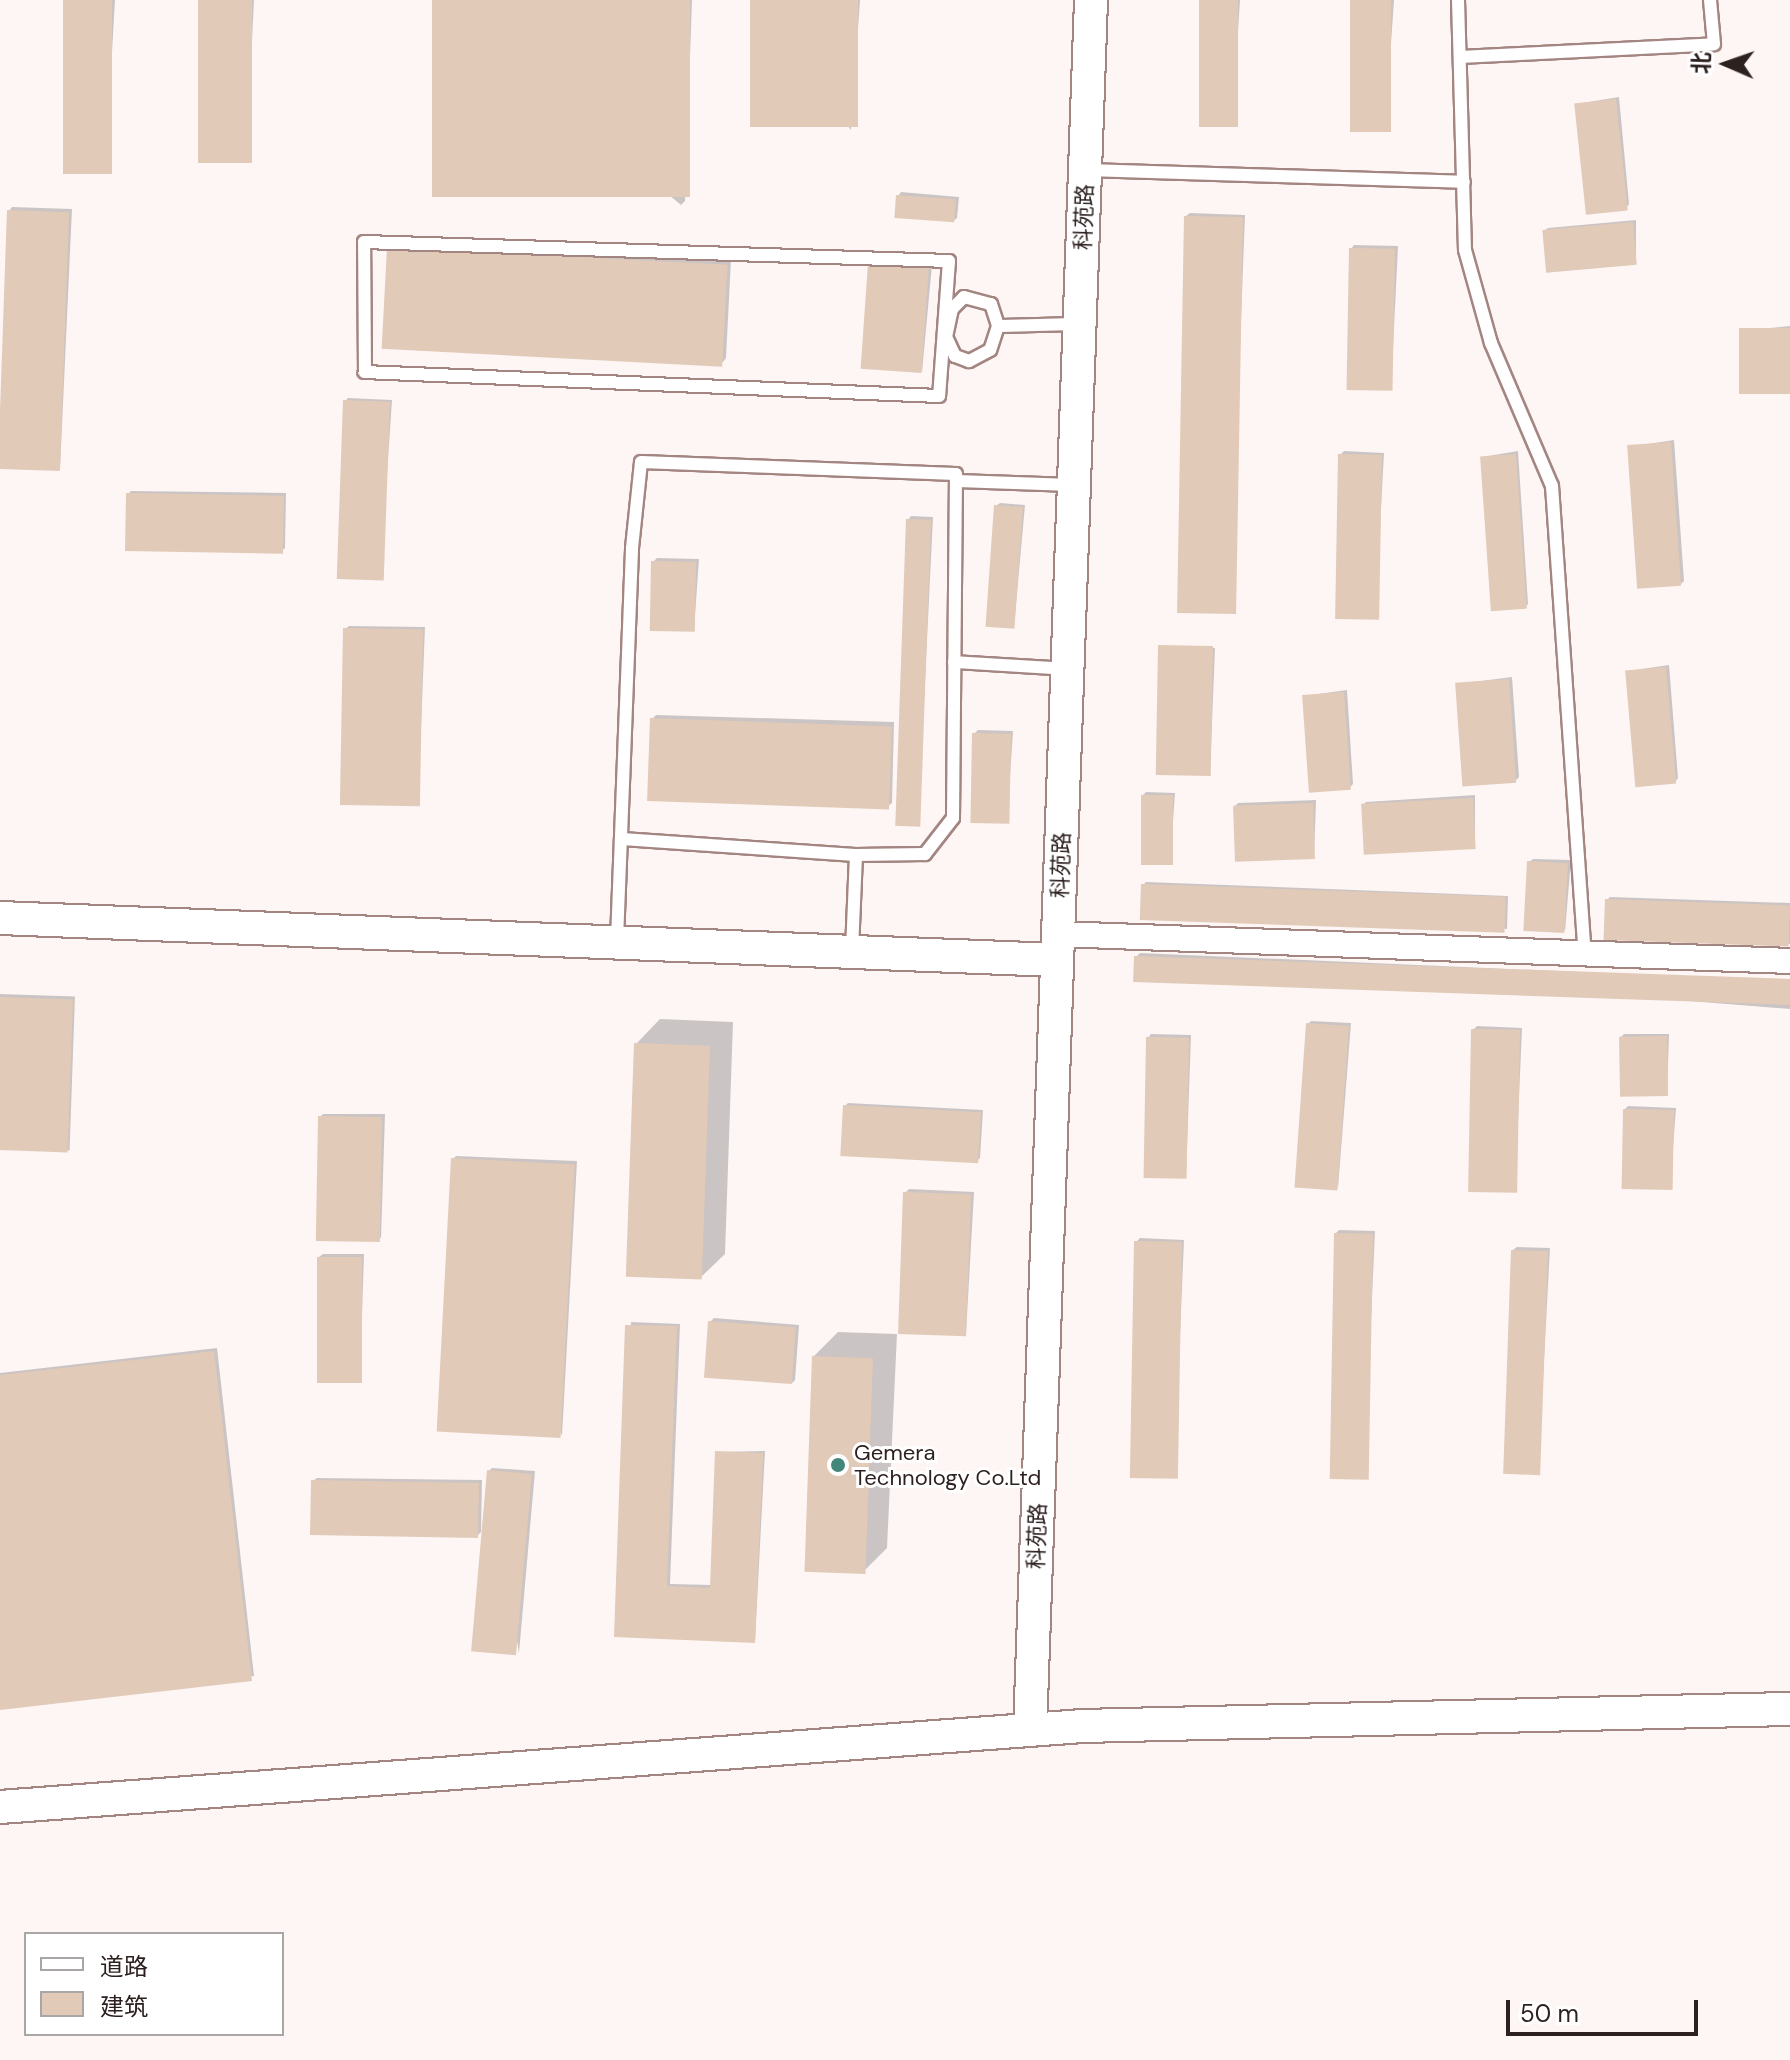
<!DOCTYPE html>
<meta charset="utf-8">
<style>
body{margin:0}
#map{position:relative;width:1790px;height:2060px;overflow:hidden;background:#fdf6f5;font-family:"DM Sans","Noto Sans SC",sans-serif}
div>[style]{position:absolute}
.shadow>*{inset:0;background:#0003;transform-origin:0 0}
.building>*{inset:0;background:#e2cab8;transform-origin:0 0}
.roads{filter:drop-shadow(2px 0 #a38581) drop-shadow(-2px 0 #a38581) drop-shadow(0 2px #a38581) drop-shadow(0 -2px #a38581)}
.lane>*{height:12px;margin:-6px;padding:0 6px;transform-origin:6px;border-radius:6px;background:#fff}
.street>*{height:24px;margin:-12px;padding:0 12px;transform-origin:12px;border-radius:12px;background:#fff}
.secondary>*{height:32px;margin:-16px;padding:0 16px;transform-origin:16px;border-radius:16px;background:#fff}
.dots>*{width:22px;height:22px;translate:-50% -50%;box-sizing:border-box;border:4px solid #fff;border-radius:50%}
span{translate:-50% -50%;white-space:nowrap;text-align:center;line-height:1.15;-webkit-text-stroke:6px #fff;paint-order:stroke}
.street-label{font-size:22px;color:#2d2120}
.poi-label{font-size:22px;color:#2d2120}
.left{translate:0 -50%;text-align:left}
.legend{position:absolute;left:24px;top:1932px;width:260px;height:104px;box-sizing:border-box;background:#fff;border:2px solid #aba6a6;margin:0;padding:10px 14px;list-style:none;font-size:24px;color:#2d2120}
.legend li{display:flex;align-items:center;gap:16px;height:40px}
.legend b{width:40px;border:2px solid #aba6a6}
.north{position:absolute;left:1686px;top:24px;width:80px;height:80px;-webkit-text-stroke:6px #fff;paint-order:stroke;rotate:272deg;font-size:22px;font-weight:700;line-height:32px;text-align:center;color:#2d2120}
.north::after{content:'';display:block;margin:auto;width:28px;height:36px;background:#2d2120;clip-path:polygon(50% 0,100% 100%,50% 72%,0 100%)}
.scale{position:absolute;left:1506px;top:2000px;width:192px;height:36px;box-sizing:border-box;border:4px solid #2d2120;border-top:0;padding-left:10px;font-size:24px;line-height:28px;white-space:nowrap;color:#2d2120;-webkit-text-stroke:6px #fff;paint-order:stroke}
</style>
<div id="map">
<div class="shadow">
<div style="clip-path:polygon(65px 0,115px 0,105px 173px)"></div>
<div style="clip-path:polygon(200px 0,254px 0,246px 163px)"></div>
<div style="clip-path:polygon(434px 0,692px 0,685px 201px,681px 205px)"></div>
<div style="clip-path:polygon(752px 0,860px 0,851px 130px)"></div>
<div style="clip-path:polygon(1201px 0,1240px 0,1232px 127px)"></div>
<div style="clip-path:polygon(1352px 0,1394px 0,1385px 131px)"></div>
<div style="clip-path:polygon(1619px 97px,1629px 204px,1626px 208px,1576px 104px)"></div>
<div style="clip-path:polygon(901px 192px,959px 197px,957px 218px,953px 221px,898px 196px)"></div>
<div style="clip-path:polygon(12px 207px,72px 209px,60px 469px,9px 211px)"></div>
<div style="clip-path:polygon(1190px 213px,1245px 215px,1230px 612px,1186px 216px)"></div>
<div style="clip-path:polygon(1636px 220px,1636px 263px,1544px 231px,1548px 228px)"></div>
<div style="clip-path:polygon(1354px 245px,1398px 246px,1391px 389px,1351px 249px)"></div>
<div style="clip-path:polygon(388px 248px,731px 259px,726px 358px,723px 362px)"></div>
<div style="clip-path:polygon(873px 261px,932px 265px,922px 372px)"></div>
<div style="clip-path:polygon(1790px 326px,1790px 392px,1741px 331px)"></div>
<div style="clip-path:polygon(348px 398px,392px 400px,380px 579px,345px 401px)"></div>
<div style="clip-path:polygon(1674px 440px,1684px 581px,1681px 584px,1629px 447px)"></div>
<div style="clip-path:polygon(1344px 451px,1384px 453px,1375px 619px,1340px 455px)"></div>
<div style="clip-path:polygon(1518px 451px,1528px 604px,1525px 608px,1482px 457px)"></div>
<div style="clip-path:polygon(131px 491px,286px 493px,285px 548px,282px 551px,128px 494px)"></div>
<div style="clip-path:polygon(1000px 503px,1025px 505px,1014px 627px,996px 506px)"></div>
<div style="clip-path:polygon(911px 516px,933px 517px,918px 825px,908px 520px)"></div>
<div style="clip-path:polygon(657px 558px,699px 559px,694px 630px,653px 562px)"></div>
<div style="clip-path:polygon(349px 626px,425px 627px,418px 804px,345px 629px)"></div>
<div style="clip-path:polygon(1160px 647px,1215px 648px,1210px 773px)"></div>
<div style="clip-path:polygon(1669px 665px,1678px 778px,1675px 782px,1628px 671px)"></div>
<div style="clip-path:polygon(1512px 677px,1519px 777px,1515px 781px,1457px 684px)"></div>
<div style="clip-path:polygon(1347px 690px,1353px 784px,1349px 788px,1304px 696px)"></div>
<div style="clip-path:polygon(656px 715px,894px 722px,892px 803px,888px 806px,652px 719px)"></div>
<div style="clip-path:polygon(978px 730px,1013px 731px,1007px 822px,974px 734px)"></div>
<div style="clip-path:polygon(1146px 792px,1175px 793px,1170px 864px,1143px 795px)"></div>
<div style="clip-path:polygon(1475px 795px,1475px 847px,1363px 805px,1366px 802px)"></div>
<div style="clip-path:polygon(1316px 800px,1314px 857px,1235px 806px,1238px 803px)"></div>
<div style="clip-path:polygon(1533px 859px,1571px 860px,1565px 931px,1529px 862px)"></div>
<div style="clip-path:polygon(1146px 882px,1508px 896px,1507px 929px,1143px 885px)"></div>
<div style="clip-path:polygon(1610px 897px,1790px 903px,1790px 944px,1607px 900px)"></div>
<div style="clip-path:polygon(1140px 953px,1790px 981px,1790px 1009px,1136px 957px)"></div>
<div style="left:0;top:994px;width:75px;height:154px;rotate:2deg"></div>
<div style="clip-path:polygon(660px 1019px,733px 1022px,725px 1254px,700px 1278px,636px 1044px)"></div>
<div style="clip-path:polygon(1311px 1021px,1351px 1023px,1338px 1188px,1308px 1024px)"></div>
<div style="clip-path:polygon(1477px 1026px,1522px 1028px,1515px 1191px,1473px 1030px)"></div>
<div style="clip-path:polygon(1151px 1034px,1191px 1035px,1186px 1177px,1148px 1038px)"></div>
<div style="clip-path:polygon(1624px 1034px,1669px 1034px,1667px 1094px,1621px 1037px)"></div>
<div style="clip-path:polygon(848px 1103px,983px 1110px,980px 1158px,977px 1161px,845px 1106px)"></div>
<div style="clip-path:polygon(1628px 1106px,1676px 1108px,1670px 1188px,1625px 1109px)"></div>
<div style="clip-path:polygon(323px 1114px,385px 1114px,381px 1239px,320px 1117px)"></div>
<div style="clip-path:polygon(456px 1156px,577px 1161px,562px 1436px,453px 1159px)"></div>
<div style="clip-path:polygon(909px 1189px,974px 1192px,966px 1334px,905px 1193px)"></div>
<div style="clip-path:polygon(1339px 1230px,1375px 1231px,1364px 1478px,1336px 1233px)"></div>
<div style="clip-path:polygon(1140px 1238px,1184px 1240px,1174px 1478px,1136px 1242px)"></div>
<div style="clip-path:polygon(1517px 1247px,1550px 1248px,1538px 1473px,1513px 1250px)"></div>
<div style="clip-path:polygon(323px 1254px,364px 1254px,360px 1381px,319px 1257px)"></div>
<div style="clip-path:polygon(714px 1318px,799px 1325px,795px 1380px,792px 1383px,710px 1322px)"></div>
<div style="clip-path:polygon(631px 1322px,680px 1324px,670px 1584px,712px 1585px,717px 1452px,765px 1451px,755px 1641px,616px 1635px)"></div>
<div style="clip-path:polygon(838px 1332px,897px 1334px,887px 1548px,863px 1572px,814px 1356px)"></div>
<div style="clip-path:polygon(217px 1348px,254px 1676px,0 1708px,0 1373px)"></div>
<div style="clip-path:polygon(492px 1468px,535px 1471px,519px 1653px,489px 1471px)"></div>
<div style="clip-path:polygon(317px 1478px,482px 1480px,481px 1532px,477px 1536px,313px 1481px)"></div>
</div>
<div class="building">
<div style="left:63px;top:0;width:49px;height:174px"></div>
<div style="left:198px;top:0;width:54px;height:163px"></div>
<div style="left:432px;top:0;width:258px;height:197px"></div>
<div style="left:750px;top:0;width:108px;height:127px"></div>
<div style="left:1199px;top:0;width:39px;height:127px"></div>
<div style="left:1350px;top:0;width:41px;height:132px"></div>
<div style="left:1616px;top:99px;width:112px;height:42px;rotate:84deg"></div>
<div style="left:896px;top:195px;width:60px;height:23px;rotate:4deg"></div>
<div style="left:7px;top:210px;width:62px;height:259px;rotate:2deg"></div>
<div style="left:1184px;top:216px;width:59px;height:397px;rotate:1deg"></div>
<div style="left:1633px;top:222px;width:43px;height:91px;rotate:85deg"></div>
<div style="left:387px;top:247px;width:341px;height:102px;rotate:3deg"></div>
<div style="left:1349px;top:248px;width:46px;height:142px;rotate:1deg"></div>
<div style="left:868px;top:263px;width:61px;height:106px;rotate:4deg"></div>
<div style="left:1790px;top:328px;width:66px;height:51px;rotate:90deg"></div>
<div style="left:343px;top:400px;width:47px;height:179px;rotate:2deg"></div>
<div style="left:1671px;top:442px;width:144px;height:44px;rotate:86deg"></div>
<div style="left:1338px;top:454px;width:44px;height:165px;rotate:1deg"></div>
<div style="left:1516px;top:454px;width:155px;height:36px;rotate:86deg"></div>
<div style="left:126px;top:493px;width:158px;height:58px;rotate:1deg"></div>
<div style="left:994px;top:505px;width:29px;height:122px;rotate:4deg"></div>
<div style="left:906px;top:519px;width:25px;height:307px;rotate:2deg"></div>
<div style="left:651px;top:561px;width:45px;height:70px;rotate:1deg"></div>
<div style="left:343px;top:628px;width:80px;height:177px;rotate:1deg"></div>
<div style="left:1158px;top:645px;width:55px;height:130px;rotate:1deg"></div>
<div style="left:1666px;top:667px;width:117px;height:41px;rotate:85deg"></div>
<div style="left:1509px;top:679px;width:104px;height:54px;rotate:86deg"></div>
<div style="left:1344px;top:692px;width:98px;height:42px;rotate:86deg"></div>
<div style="left:650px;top:718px;width:242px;height:83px;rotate:2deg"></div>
<div style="left:972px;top:733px;width:39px;height:90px;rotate:1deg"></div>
<div style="left:1141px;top:795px;width:32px;height:70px"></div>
<div style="left:1473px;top:798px;width:51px;height:112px;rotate:87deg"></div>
<div style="left:1313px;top:803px;width:56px;height:80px;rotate:88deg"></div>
<div style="left:1527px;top:861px;width:41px;height:70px;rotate:3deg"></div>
<div style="left:1141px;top:884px;width:365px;height:36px;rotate:2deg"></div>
<div style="left:1605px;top:899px;width:185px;height:41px;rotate:2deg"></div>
<div style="left:1134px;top:956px;width:657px;height:26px;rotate:2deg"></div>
<div style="left:0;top:997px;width:73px;height:153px;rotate:2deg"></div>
<div style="left:1306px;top:1023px;width:43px;height:165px;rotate:4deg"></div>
<div style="left:1471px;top:1029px;width:49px;height:163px;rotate:1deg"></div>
<div style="left:1667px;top:1036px;width:60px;height:48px;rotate:89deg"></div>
<div style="left:1146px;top:1037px;width:43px;height:141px;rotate:1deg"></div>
<div style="left:634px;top:1043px;width:76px;height:234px;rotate:2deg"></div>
<div style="left:843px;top:1105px;width:138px;height:51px;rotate:3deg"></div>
<div style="left:1623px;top:1109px;width:51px;height:80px;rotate:1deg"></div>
<div style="left:318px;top:1116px;width:64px;height:125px;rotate:1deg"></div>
<div style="left:451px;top:1158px;width:124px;height:274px;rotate:3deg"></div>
<div style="left:903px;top:1192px;width:68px;height:142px;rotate:2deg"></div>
<div style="left:1334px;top:1233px;width:39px;height:246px;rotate:1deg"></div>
<div style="left:1134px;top:1241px;width:48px;height:237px;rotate:1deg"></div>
<div style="left:1511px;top:1250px;width:37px;height:224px;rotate:2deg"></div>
<div style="left:317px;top:1257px;width:45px;height:126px"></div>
<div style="left:708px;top:1321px;width:88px;height:57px;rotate:4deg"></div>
<div style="clip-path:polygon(625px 1325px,677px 1326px,667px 1586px,710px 1588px,715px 1451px,763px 1453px,755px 1643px,614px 1637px)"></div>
<div style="clip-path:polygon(214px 1351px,252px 1681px,0 1710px,0 1375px)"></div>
<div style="left:812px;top:1356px;width:61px;height:216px;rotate:2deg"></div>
<div style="left:487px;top:1470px;width:45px;height:182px;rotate:5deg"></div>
<div style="left:311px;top:1480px;width:168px;height:55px;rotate:1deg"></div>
</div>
<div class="roads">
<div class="lane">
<div style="left:1458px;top:0;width:250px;rotate:88.4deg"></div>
<div style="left:1465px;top:250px;width:97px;rotate:74.4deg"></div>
<div style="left:1491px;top:343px;width:155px;rotate:66.9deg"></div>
<div style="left:1552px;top:486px;width:469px;rotate:86deg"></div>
<div style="left:1461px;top:57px;width:253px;rotate:-2.9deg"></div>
<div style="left:1714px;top:44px;width:44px;rotate:-95.2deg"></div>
<div style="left:1085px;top:170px;width:379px;rotate:1.8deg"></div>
<div style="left:364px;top:242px;width:585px;rotate:1.86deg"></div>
<div style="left:949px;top:261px;width:135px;rotate:94.2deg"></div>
<div style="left:939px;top:396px;width:575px;rotate:-177.61deg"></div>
<div style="left:365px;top:372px;width:130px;rotate:-90.4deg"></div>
<div style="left:964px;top:297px;width:28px;rotate:15deg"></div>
<div style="left:991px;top:304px;width:23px;rotate:72deg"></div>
<div style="left:998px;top:326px;width:25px;rotate:108deg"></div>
<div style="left:990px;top:350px;width:24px;rotate:152deg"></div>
<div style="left:969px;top:361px;width:15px;rotate:-160deg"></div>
<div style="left:955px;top:356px;width:21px;rotate:-115deg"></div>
<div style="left:946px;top:337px;width:29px;rotate:-78deg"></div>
<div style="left:952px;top:309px;width:17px;rotate:-45deg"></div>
<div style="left:998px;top:326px;width:79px;rotate:-1.5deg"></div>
<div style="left:956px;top:481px;width:117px;rotate:2deg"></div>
<div style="left:954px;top:662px;width:113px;rotate:3.5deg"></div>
<div style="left:621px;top:839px;width:236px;rotate:3.9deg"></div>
<div style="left:617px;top:940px;width:392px;rotate:-87.8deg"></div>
<div style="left:632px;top:548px;width:86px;rotate:-84deg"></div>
<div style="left:641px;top:462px;width:315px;rotate:2.2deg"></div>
<div style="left:956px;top:474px;width:344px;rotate:90.5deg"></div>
<div style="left:953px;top:818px;width:46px;rotate:127.9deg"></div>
<div style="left:925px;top:854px;width:69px;rotate:179.2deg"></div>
<div style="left:856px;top:855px;width:96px;rotate:92.4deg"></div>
</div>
<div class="street">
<div style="left:1058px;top:934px;width:732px;rotate:2.11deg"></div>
</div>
<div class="secondary">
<div style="left:0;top:918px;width:1058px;rotate:2.28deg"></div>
<div style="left:1030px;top:1730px;width:1731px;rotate:-87.98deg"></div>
<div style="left:0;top:1807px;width:1085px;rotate:-4.28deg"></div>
<div style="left:1082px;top:1726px;width:708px;rotate:-1.38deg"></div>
</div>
</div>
<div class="dots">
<div style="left:838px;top:1465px;background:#43877b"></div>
</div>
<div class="street-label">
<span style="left:1084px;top:217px;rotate:-88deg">科苑路</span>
<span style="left:1061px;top:865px;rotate:-88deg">科苑路</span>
<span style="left:1037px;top:1536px;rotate:-88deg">科苑路</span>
</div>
<div class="poi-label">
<span class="left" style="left:854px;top:1465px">Gemera<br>Technology Co.Ltd</span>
</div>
<ul class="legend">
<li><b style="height:10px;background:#fff"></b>道路</li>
<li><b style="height:22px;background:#e2cab8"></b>建筑</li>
</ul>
<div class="north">北</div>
<div class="scale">50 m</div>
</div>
